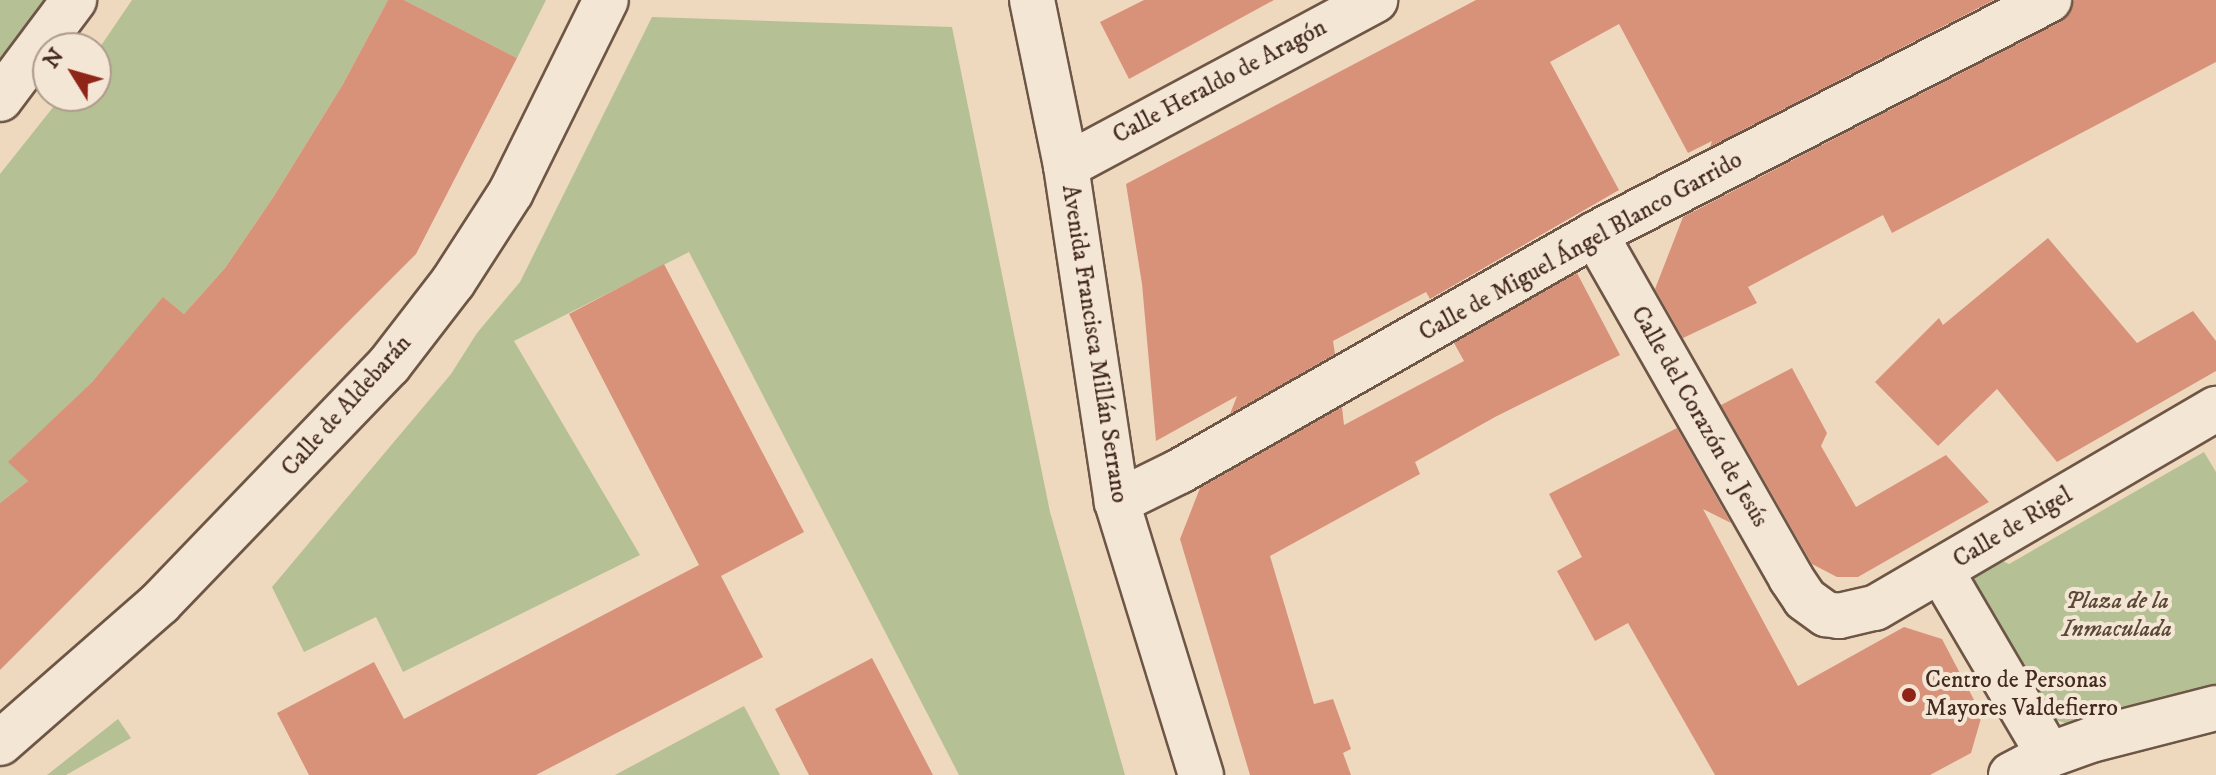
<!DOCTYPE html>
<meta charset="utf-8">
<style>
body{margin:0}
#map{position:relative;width:2216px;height:775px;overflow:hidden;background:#eed9be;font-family:"IM FELL DW Pica",serif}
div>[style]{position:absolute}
.green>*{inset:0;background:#b5c094}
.building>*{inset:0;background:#d9927a}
.roads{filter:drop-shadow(2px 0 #6e5646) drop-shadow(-2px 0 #6e5646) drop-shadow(0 2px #6e5646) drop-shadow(0 -2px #6e5646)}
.minor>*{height:44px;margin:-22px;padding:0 22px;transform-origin:22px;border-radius:22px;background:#f4e6d5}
.tertiary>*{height:44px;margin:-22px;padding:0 22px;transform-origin:22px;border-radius:22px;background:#f4e6d5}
.dots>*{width:22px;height:22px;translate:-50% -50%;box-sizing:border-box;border:4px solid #f4e6d5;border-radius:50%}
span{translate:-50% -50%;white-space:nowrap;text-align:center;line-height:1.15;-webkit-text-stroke:8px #f4e6d5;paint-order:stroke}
.street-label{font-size:24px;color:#442a1e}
.park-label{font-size:24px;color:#5b4836;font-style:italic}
.poi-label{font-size:24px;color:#442a1e}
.left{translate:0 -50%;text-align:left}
.north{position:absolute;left:32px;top:32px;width:80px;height:80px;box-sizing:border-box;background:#f4e6d5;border:2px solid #ae9b8c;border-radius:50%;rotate:307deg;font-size:22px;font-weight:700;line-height:32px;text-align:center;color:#442a1e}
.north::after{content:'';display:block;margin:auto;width:28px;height:36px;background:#8f2418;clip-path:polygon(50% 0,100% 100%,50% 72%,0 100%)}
</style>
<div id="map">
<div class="green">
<div style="clip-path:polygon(0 0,62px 0,0 81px)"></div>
<div style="clip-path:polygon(132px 0,388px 0,343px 84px,274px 196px,225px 268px,184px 314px,164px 298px,92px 382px,9px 462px,28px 481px,0 503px,0 174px,62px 96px,96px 96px,96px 53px)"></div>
<div style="clip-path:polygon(404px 0,546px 0,517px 58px)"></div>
<div style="clip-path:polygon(652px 17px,952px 27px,1050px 512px,1125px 775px,959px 775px,689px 252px,514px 341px,640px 555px,403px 672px,376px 617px,304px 652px,272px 587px,451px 374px,477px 333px,520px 282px)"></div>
<div style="clip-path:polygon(2204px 452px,2216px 472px,2216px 695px,2076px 726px,2055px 720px,2033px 700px,1969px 581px,1976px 568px,1991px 556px,2009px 564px)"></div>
<div style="clip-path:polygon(744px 706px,780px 775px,615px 775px)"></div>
<div style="clip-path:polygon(118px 719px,131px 738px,66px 775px,47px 775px)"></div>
</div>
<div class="building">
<div style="clip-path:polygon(388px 0,404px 0,517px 58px,416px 254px,0 670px,0 503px,28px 481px,8px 462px,92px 382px,163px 297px,184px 314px,225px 268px,274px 196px,343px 84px)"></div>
<div style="clip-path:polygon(1144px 0,1274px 0,1129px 79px,1100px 22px)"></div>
<div style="clip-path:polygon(1476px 0,1994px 0,1710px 147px,1712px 141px,1688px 153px,1619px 24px,1550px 62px,1619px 190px,1430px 299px,1426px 292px,1333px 341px,1335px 354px,1230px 414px,1237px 396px,1156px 441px,1142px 284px,1126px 184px)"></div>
<div style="clip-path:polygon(2074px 0,2216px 0,2216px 62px,1892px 233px,1883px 215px,1748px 287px,1757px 303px,1683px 338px,1655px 289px,1683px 217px,2060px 22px,2070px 13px)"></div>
<div style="clip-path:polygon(2048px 238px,2137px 343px,2193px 311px,2216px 341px,2216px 371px,2057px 462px,1997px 389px,1938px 446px,1875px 382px,1939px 318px,1943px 325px)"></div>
<div style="clip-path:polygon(664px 264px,804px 532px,721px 576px,763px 657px,536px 775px,309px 775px,277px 713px,374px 662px,404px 719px,699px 565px,569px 314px)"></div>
<div style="clip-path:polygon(1577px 273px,1620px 355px,1495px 417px,1415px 462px,1420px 474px,1270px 556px,1314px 704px,1333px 699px,1351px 749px,1343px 753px,1351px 775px,1250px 775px,1180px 539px,1200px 488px,1342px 407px,1344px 425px,1464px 361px,1454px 343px)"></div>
<div style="clip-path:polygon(1792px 368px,1827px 433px,1821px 446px,1856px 507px,1946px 455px,1989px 502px,1858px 577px,1837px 577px,1812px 564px,1721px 405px)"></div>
<div style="clip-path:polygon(1677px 428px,1731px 523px,1703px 509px,1798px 686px,1904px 627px,1942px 639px,1982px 715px,1971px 753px,1930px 775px,1715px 775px,1628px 623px,1595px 641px,1557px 571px,1582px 557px,1549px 494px)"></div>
<div style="clip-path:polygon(872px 658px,933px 775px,809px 775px,775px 709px)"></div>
</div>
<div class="roads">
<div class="minor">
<div style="left:0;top:99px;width:124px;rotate:-53.2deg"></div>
<div style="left:1066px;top:166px;width:351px;rotate:-28.2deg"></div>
<div style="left:1595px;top:234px;width:396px;rotate:60.3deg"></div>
<div style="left:1791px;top:578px;width:25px;rotate:56deg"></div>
<div style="left:1805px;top:599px;width:26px;rotate:36deg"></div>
<div style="left:1826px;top:614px;width:13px;rotate:9deg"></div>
<div style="left:1839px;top:616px;width:37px;rotate:-13deg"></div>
<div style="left:1875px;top:608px;width:395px;rotate:-30.3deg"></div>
<div style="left:1117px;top:502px;width:70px;rotate:-26.2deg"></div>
<div style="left:1180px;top:471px;width:478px;rotate:-29.7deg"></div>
<div style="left:1595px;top:234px;width:511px;rotate:-27.27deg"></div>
<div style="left:1941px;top:571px;width:213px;rotate:59.6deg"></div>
<div style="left:2011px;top:775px;width:43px;rotate:-27.8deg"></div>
<div style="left:2049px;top:755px;width:45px;rotate:-19.7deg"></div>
<div style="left:2091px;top:740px;width:129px;rotate:-14.4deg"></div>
</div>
<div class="tertiary">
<div style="left:1032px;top:0;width:169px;rotate:78.4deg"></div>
<div style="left:1066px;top:166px;width:340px;rotate:81.4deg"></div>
<div style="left:1117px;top:502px;width:286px;rotate:72.9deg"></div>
<div style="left:0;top:743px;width:213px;rotate:-41.2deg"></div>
<div style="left:160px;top:603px;width:330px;rotate:-46.1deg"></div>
<div style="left:389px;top:365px;width:105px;rotate:-52.4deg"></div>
<div style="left:453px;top:282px;width:107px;rotate:-57.2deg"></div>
<div style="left:511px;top:192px;width:214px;rotate:-63.7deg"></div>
</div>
</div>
<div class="dots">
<div style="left:1909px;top:695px;background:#8f2418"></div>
</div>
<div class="street-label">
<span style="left:1220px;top:82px;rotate:-28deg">Calle Heraldo de Aragón</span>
<span style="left:1581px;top:247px;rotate:-29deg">Calle de Miguel Ángel Blanco Garrido</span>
<span style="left:1094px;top:344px;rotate:81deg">Avenida Francisca Millán Serrano</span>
<span style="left:347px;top:406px;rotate:-48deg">Calle de Aldebarán</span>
<span style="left:1699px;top:417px;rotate:60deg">Calle del Corazón de Jesús</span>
<span style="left:2013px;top:528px;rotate:-31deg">Calle de Rigel</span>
</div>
<div class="park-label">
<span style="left:2117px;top:616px">Plaza de la<br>Inmaculada</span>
</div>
<div class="poi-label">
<span class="left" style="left:1925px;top:695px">Centro de Personas<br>Mayores Valdefierro</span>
</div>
<div class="north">N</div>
</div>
